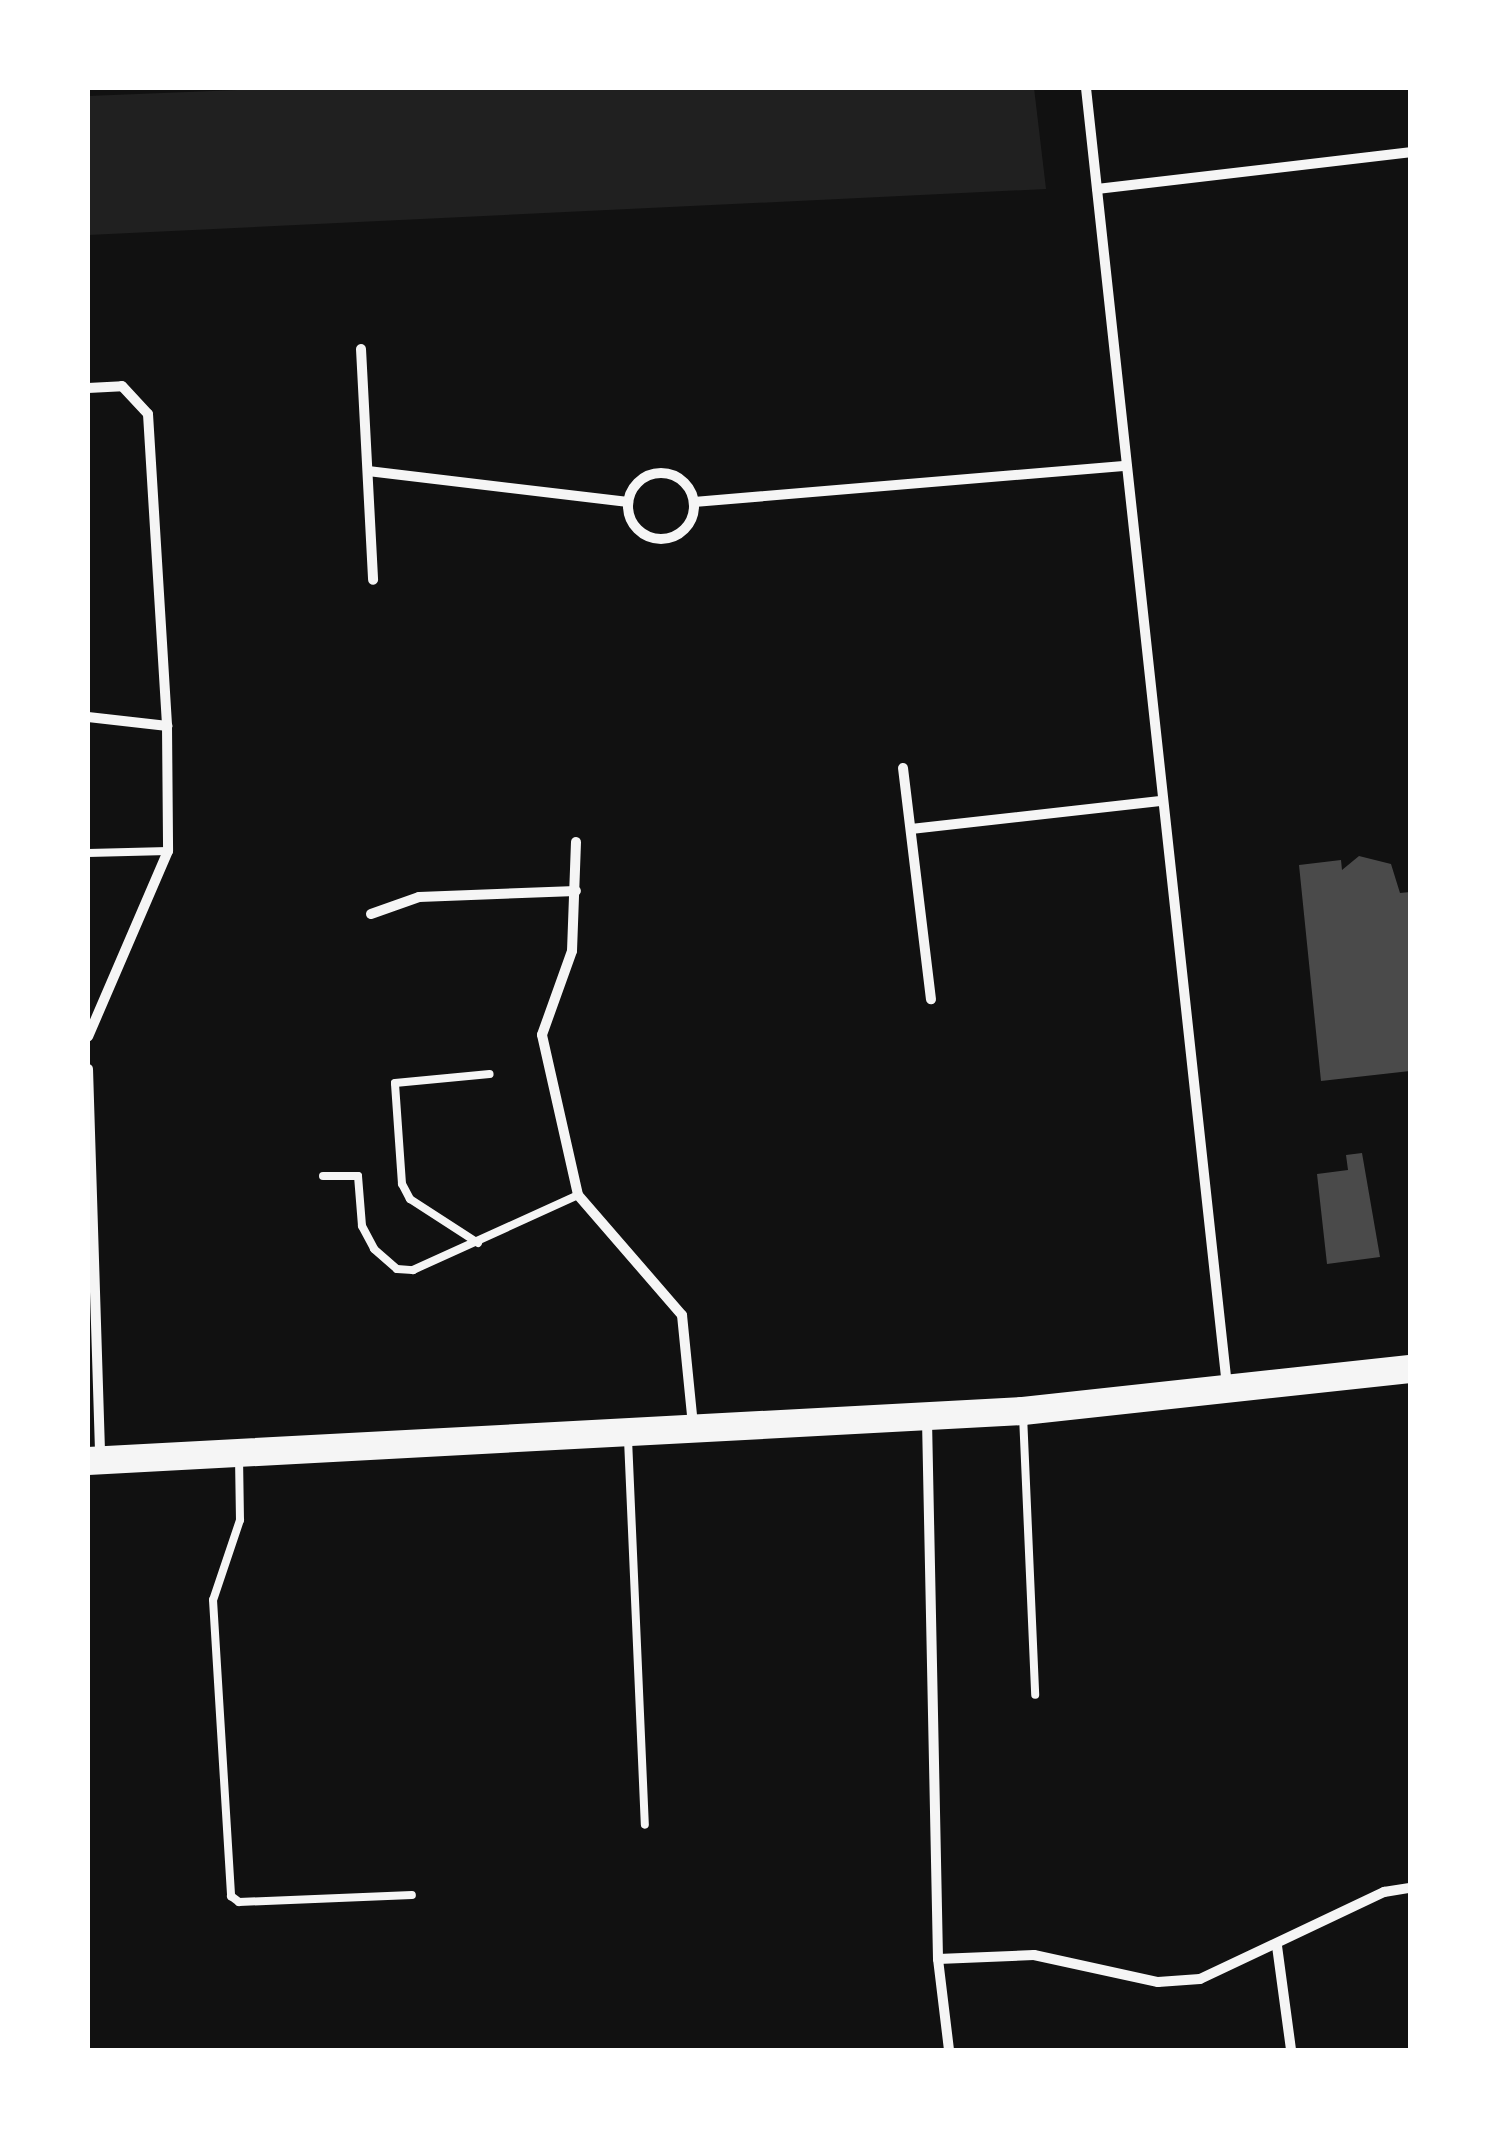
<!DOCTYPE html>
<style>
body{margin:0}
#map{position:relative;width:1498px;height:2138px;overflow:hidden;background:#111;font-family:Barlow,sans-serif}
div>[style]{position:absolute}
.green>*{inset:0;background:#202020}
.building>*{inset:0;background:#4a4a4a}
.service>*{height:8px;margin:-4px;padding:0 4px;transform-origin:4px;border-radius:4px;background:#f5f5f5}
.minor>*{height:10px;margin:-5px;padding:0 5px;transform-origin:5px;border-radius:5px;background:#f5f5f5}
.minor>.ring{margin:-5px;padding:0;box-sizing:content-box;background:none;border:10px solid #f5f5f5;border-radius:50%}
.trunk>*{height:28px;margin:-14px;padding:0 14px;transform-origin:14px;border-radius:14px;background:#f5f5f5}
span{translate:-50% -50%;white-space:nowrap;text-align:center;line-height:1.15;-webkit-text-stroke:9px #fff;paint-order:stroke}
.frame{position:absolute;inset:0;border:90px solid #fff;pointer-events:none}
</style>
<div id="map">
<div class="green">
<div style="clip-path:polygon(286px 88px,1034px 88px,1046px 189px,88px 235px,88px 96px)"></div>
</div>
<div class="building">
<div style="clip-path:polygon(1359px 856px,1391px 864px,1400px 893px,1410px 892px,1410px 1071px,1321px 1081px,1299px 865px,1341px 860px,1342px 870px)"></div>
<div style="clip-path:polygon(1362px 1153px,1380px 1257px,1327px 1264px,1317px 1174px,1348px 1170px,1346px 1155px)"></div>
</div>
<div class="service">
<div style="left:88px;top:853px;width:80px;rotate:-1.4deg"></div>
<div style="left:323px;top:1176px;width:35px"></div>
<div style="left:358px;top:1176px;width:50px;rotate:85.4deg"></div>
<div style="left:362px;top:1226px;width:26px;rotate:62deg"></div>
<div style="left:374px;top:1249px;width:30px;rotate:41deg"></div>
<div style="left:397px;top:1269px;width:16px;rotate:4deg"></div>
<div style="left:413px;top:1270px;width:181px;rotate:-24.4deg"></div>
<div style="left:478px;top:1243px;width:81px;rotate:-147.1deg"></div>
<div style="left:410px;top:1199px;width:17px;rotate:-118deg"></div>
<div style="left:402px;top:1184px;width:101px;rotate:-94deg"></div>
<div style="left:395px;top:1083px;width:95px;rotate:-5.4deg"></div>
<div style="left:1023px;top:1415px;width:280px;rotate:87.5deg"></div>
<div style="left:628px;top:1439px;width:386px;rotate:87.5deg"></div>
<div style="left:239px;top:1457px;width:63px;rotate:89.1deg"></div>
<div style="left:240px;top:1520px;width:84px;rotate:108.6deg"></div>
<div style="left:213px;top:1600px;width:297px;rotate:86.5deg"></div>
<div style="left:231px;top:1896px;width:10px;rotate:37deg"></div>
<div style="left:239px;top:1902px;width:173px;rotate:-2.3deg"></div>
</div>
<div class="minor">
<div style="left:1086px;top:88px;width:1306px;rotate:83.8deg"></div>
<div style="left:1097px;top:189px;width:315px;rotate:-6.7deg"></div>
<div style="left:361px;top:349px;width:231px;rotate:87deg"></div>
<div style="left:88px;top:388px;width:34px;rotate:-3deg"></div>
<div style="left:122px;top:386px;width:38px;rotate:47deg"></div>
<div style="left:148px;top:414px;width:313px;rotate:86.5deg"></div>
<div style="left:167px;top:726px;width:125px;rotate:89.5deg"></div>
<div style="left:168px;top:851px;width:202px;rotate:113.3deg"></div>
<div style="left:368px;top:471px;width:262px;rotate:6.8deg"></div>
<div class="ring" style="left:628px;top:473px;width:56px;height:56px"></div>
<div style="left:694px;top:502px;width:434px;rotate:-4.8deg"></div>
<div style="left:88px;top:717px;width:80px;rotate:6.5deg"></div>
<div style="left:903px;top:768px;width:233px;rotate:83.1deg"></div>
<div style="left:911px;top:829px;width:253px;rotate:-6.4deg"></div>
<div style="left:576px;top:842px;width:109px;rotate:92.1deg"></div>
<div style="left:572px;top:951px;width:89px;rotate:109.7deg"></div>
<div style="left:542px;top:1035px;width:164px;rotate:77.3deg"></div>
<div style="left:578px;top:1195px;width:159px;rotate:49.1deg"></div>
<div style="left:682px;top:1315px;width:112px;rotate:84.3deg"></div>
<div style="left:371px;top:914px;width:51px;rotate:-19.5deg"></div>
<div style="left:419px;top:897px;width:157px;rotate:-2.2deg"></div>
<div style="left:88px;top:1069px;width:390px;rotate:88.2deg"></div>
<div style="left:927px;top:1420px;width:539px;rotate:88.83deg"></div>
<div style="left:938px;top:1959px;width:92px;rotate:83.1deg"></div>
<div style="left:1277px;top:1946px;width:105px;rotate:82.3deg"></div>
<div style="left:938px;top:1959px;width:96px;rotate:-2.4deg"></div>
<div style="left:1034px;top:1955px;width:127px;rotate:12.3deg"></div>
<div style="left:1158px;top:1982px;width:42px;rotate:-4.1deg"></div>
<div style="left:1200px;top:1979px;width:204px;rotate:-25.3deg"></div>
<div style="left:1384px;top:1892px;width:26px;rotate:-9deg"></div>
</div>
<div class="trunk">
<div style="left:88px;top:1461px;width:936px;rotate:-3.06deg"></div>
<div style="left:1023px;top:1411px;width:389px;rotate:-6.2deg"></div>
</div>
<div class="frame"></div>
</div>
